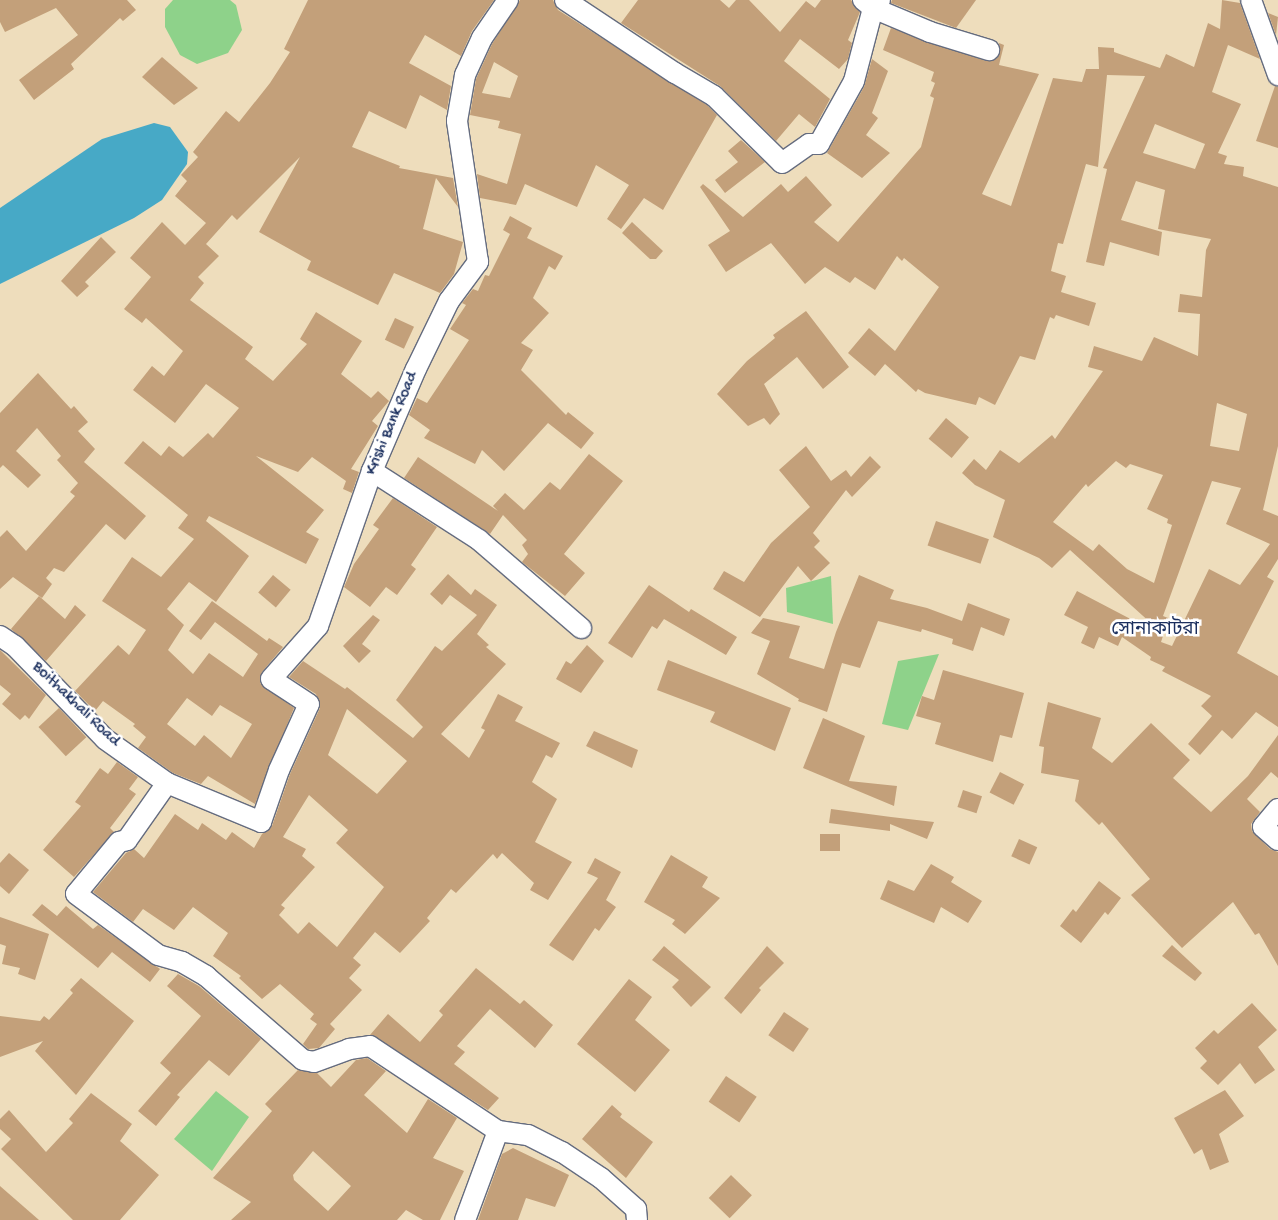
<!DOCTYPE html>
<meta charset="utf-8">
<style>
body{margin:0}
#map{position:relative;width:1278px;height:1220px;overflow:hidden;background:#eeddbc;font-family:"Gochi Hand","Noto Sans Bengali",sans-serif}
div>[style]{position:absolute}
.green>*{inset:0;background:#8ed28a}
.water>*{inset:0;background:#47a9c6}
.building>*{inset:0;background:#c3a07a;transform-origin:0 0}
.roads{filter:drop-shadow(1px 0 #656c7f) drop-shadow(-1px 0 #656c7f) drop-shadow(0 1px #656c7f) drop-shadow(0 -1px #656c7f)}
.minor>*{height:20px;margin:-10px;padding:0 10px;transform-origin:10px;border-radius:10px;background:#fff}
span{translate:-50% -50%;white-space:nowrap;text-align:center;line-height:1.15;-webkit-text-stroke:5px #fff;paint-order:stroke}
.street-label{font-size:16px;color:#1b2f5e}
.quarter-label{font-size:19px;color:#1b2f5e}
</style>
<div id="map">
<div class="green">
<div style="clip-path:polygon(173px 0,230px 0,236px 5px,242px 30px,228px 53px,197px 64px,180px 55px,165px 27px,165px 9px)"></div>
<div style="clip-path:polygon(831px 576px,833px 624px,787px 612px,786px 588px)"></div>
<div style="clip-path:polygon(939px 654px,908px 730px,882px 724px,898px 661px)"></div>
<div style="clip-path:polygon(216px 1091px,249px 1117px,212px 1171px,174px 1139px)"></div>
</div>
<div class="water">
<div style="clip-path:polygon(154px 123px,170px 127px,188px 152px,187px 164px,162px 200px,134px 218px,0 284px,0 208px,102px 139px)"></div>
</div>
<div class="building">
<div style="clip-path:polygon(0 0,127px 0,136px 10px,123px 21px,120px 18px,71px 64px,74px 69px,34px 100px,19px 80px,78px 35px,56px 8px,5px 32px,0 22px)"></div>
<div style="clip-path:polygon(evenodd,308px 0,494px 0,472px 31px,461px 56px,425px 35px,409px 63px,451px 86px,447px 110px,420px 95px,406px 129px,369px 111px,352px 147px,400px 166px,399px 168px,453px 178px,458px 207px,436px 178px,423px 229px,463px 242px,454px 274px,440px 293px,394px 273px,378px 305px,307px 270px,311px 261px,259px 232px,300px 157px,237px 220px,232px 215px,206px 244px,219px 256px,198px 277px,204px 283px,190px 300px,253px 347px,245px 359px,273px 381px,307px 344px,300px 339px,316px 312px,362px 341px,341px 374px,371px 398px,378px 391px,389px 401px,372px 421px,378px 426px,351px 469px,359px 472px,352px 493px,343px 489px,346px 481px,312px 457px,298px 472px,256px 456px,324px 510px,306px 532px,319px 539px,306px 564px,209px 516px,206px 521px,249px 556px,216px 602px,189px 582px,167px 609px,184px 625px,168px 650px,193px 674px,209px 653px,243px 677px,258px 654px,215px 622px,201px 640px,189px 631px,212px 601px,267px 641px,269px 638px,283px 647px,262px 672px,260px 683px,294px 708px,255px 804px,208px 776px,201px 784px,173px 773px,138px 748px,146px 737px,133px 726px,135px 724px,103px 701px,95px 711px,75px 691px,118px 645px,129px 655px,146px 630px,102px 601px,132px 557px,161px 577px,194px 539px,178px 528px,188px 515px,124px 463px,143px 441px,161px 456px,169px 446px,183px 457px,208px 433px,213px 438px,239px 408px,206px 384px,175px 423px,133px 390px,152px 366px,164px 376px,183px 351px,146px 318px,142px 323px,124px 309px,151px 277px,130px 258px,162px 222px,185px 245px,206px 223px,175px 196px,187px 181px,181px 175px,198px 157px,193px 152px,226px 111px,239px 122px,270px 83px,290px 52px,284px 49px,308px 0,187px 698px,212px 716px,220px 705px,252px 724px,231px 758px,204px 735px,195px 746px,167px 724px,187px 698px)"></div>
<div style="clip-path:polygon(evenodd,520px 0,553px 0,558px 10px,707px 105px,717px 115px,663px 210px,644px 198px,621px 229px,607px 219px,629px 185px,596px 165px,577px 207px,525px 184px,516px 205px,480px 198px,477px 174px,507px 184px,521px 134px,498px 128px,500px 121px,470px 115px,476px 79px,492px 44px,520px 0,494px 62px,518px 76px,510px 98px,482px 93px,494px 62px)"></div>
<div style="clip-path:polygon(638px 0,720px 0,729px 8px,736px 0,749px 0,780px 32px,806px 1px,815px 8px,821px 0,851px 0,860px 12px,848px 40px,852px 43px,848px 59px,839px 69px,800px 39px,784px 61px,830px 99px,815px 127px,799px 114px,776px 141px,720px 86px,621px 23px)"></div>
<div style="clip-path:polygon(892px 0,976px 0,956px 28px,891px 3px)"></div>
<div style="clip-path:polygon(evenodd,1222px 0,1240px 3px,1260px 59px,1228px 45px,1212px 92px,1241px 104px,1218px 153px,1227px 156px,1224px 164px,1244px 167px,1243px 176px,1278px 187px,1278px 446px,1263px 510px,1278px 516px,1278px 559px,1267px 577px,1274px 581px,1237px 653px,1278px 676px,1278px 727px,1256px 712px,1232px 739px,1222px 730px,1200px 755px,1188px 744px,1212px 716px,1201px 706px,1211px 696px,1162px 671px,1165px 667px,1150px 660px,1151px 657px,1122px 637px,1118px 646px,1099px 637px,1094px 649px,1081px 643px,1088px 627px,1064px 615px,1077px 591px,1163px 636px,1161px 642px,1172px 646px,1209px 569px,1240px 585px,1270px 544px,1226px 524px,1241px 488px,1212px 481px,1163px 616px,1168px 618px,1163px 634px,1070px 550px,1052px 568px,1039px 558px,993px 537px,1005px 500px,975px 485px,962px 473px,974px 459px,986px 470px,1000px 450px,1019px 463px,1052px 435px,1055px 439px,1103px 371px,1088px 367px,1094px 346px,1142px 361px,1154px 337px,1198px 356px,1200px 314px,1178px 312px,1180px 294px,1202px 297px,1206px 250px,1211px 239px,1158px 229px,1165px 190px,1136px 181px,1121px 220px,1162px 232px,1159px 256px,1110px 242px,1104px 266px,1086px 262px,1107px 169px,1103px 168px,1145px 76px,1107px 75px,1098px 167px,1086px 164px,1063px 244px,1058px 243px,1051px 271px,1066px 276px,1061px 292px,1096px 303px,1089px 326px,1056px 315px,1054px 319px,1050px 317px,1035px 360px,1020px 356px,995px 405px,979px 397px,976px 405px,925px 393px,918px 389px,916px 392px,885px 364px,875px 376px,848px 353px,869px 328px,895px 351px,939px 287px,904px 258px,902px 261px,897px 256px,875px 290px,855px 277px,850px 283px,825px 267px,805px 284px,771px 243px,726px 272px,708px 245px,730px 231px,700px 187px,703px 184px,743px 217px,781px 184px,788px 192px,806px 176px,832px 205px,814px 222px,838px 242px,921px 147px,934px 98px,930px 96px,935px 83px,931px 81px,934px 72px,883px 50px,891px 28px,986px 61px,997px 58px,1000px 53px,999px 43px,1004px 45px,999px 65px,1039px 74px,982px 194px,1011px 206px,1053px 78px,1082px 82px,1086px 69px,1099px 69px,1098px 47px,1114px 48px,1114px 52px,1160px 68px,1166px 54px,1194px 67px,1208px 23px,1220px 29px,1222px 0,1155px 124px,1205px 144px,1195px 169px,1143px 153px,1155px 124px,1222px 0,1217px 403px,1247px 414px,1239px 451px,1210px 446px,1217px 403px,1222px 0,1116px 461px,1126px 468px,1130px 464px,1163px 475px,1147px 509px,1168px 519px,1167px 523px,1172px 525px,1154px 583px,1127px 569px,1099px 544px,1093px 551px,1053px 522px,1086px 484px,1088px 487px,1116px 461px)"></div>
<div style="clip-path:polygon(1268px 13px,1278px 17px,1276px 35px)"></div>
<div style="clip-path:polygon(162px 57px,198px 88px,174px 105px,142px 77px)"></div>
<div style="clip-path:polygon(872px 59px,888px 71px,872px 113px,878px 118px,866px 135px,890px 153px,862px 178px,827px 153px,864px 87px)"></div>
<div style="clip-path:polygon(1275px 86px,1278px 87px,1278px 148px,1256px 141px)"></div>
<div style="clip-path:polygon(741px 140px,765px 162px,725px 193px,715px 180px,738px 162px,728px 151px)"></div>
<div style="clip-path:polygon(510px 216px,532px 228px,527px 238px,563px 256px,555px 270px,549px 266px,533px 298px,549px 313px,521px 343px,533px 350px,521px 370px,566px 415px,568px 412px,594px 433px,581px 449px,548px 423px,504px 471px,482px 450px,475px 464px,424px 438px,430px 430px,409px 415px,417px 398px,427px 403px,469px 340px,450px 329px,466px 305px,462px 303px,473px 289px,478px 291px,485px 275px,489px 276px,510px 234px,503px 230px)"></div>
<div style="clip-path:polygon(632px 222px,663px 251px,656px 259px,650px 259px,622px 233px)"></div>
<div style="clip-path:polygon(101px 237px,116px 252px,85px 282px,89px 286px,77px 297px,61px 281px)"></div>
<div style="clip-path:polygon(806px 311px,849px 367px,823px 389px,797px 357px,764px 384px,780px 414px,770px 425px,764px 418px,748px 426px,717px 394px,747px 361px,775px 338px,773px 335px)"></div>
<div style="left:395px;top:318px;width:21px;height:24px;rotate:25deg"></div>
<div style="clip-path:polygon(38px 373px,71px 409px,74px 406px,88px 422px,78px 431px,95px 449px,84px 462px,146px 516px,125px 540px,106px 524px,64px 572px,54px 568px,46px 578px,52px 584px,42px 598px,13px 577px,0 589px,0 537px,7px 530px,26px 551px,75px 496px,70px 492px,78px 483px,57px 460px,61px 456px,37px 428px,16px 451px,41px 475px,28px 488px,3px 465px,0 468px,0 413px)"></div>
<div style="left:946px;top:418px;width:30px;height:27px;rotate:40deg"></div>
<div style="clip-path:polygon(806px 446px,831px 481px,846px 470px,851px 477px,870px 456px,881px 467px,852px 497px,846px 490px,813px 533px,820px 541px,814px 547px,830px 563px,811px 581px,798px 566px,760px 617px,713px 589px,724px 571px,744px 582px,771px 543px,810px 507px,779px 470px)"></div>
<div style="clip-path:polygon(589px 454px,623px 481px,564px 554px,585px 573px,565px 596px,522px 562px,528px 554px,522px 545px,527px 540px,503px 515px,490px 534px,404px 478px,418px 457px,498px 511px,493px 506px,505px 493px,524px 510px,550px 482px,560px 490px)"></div>
<div style="clip-path:polygon(393px 498px,437px 527px,411px 565px,416px 569px,397px 595px,386px 587px,370px 607px,344px 587px,354px 564px,379px 529px,373px 525px)"></div>
<div style="left:936px;top:521px;width:56px;height:26px;rotate:19deg"></div>
<div style="clip-path:polygon(evenodd,448px 574px,471px 595px,475px 589px,497px 605px,477px 634px,489px 645px,486px 647px,506px 664px,441px 734px,469px 758px,485px 730px,481px 728px,498px 694px,523px 707px,515px 721px,560px 743px,552px 758px,546px 755px,532px 782px,557px 799px,535px 842px,572px 862px,548px 900px,530px 890px,534px 883px,502px 853px,497px 859px,493px 854px,456px 893px,451px 889px,427px 918px,430px 921px,400px 953px,375px 932px,353px 958px,361px 965px,349px 978px,362px 990px,330px 1024px,335px 1029px,319px 1048px,308px 1049px,303px 1044px,317px 1024px,310px 1019px,314px 1014px,280px 984px,262px 999px,239px 978px,241px 976px,213px 956px,228px 933px,193px 907px,174px 930px,143px 909px,133px 922px,93px 892px,126px 853px,134px 849px,144px 858px,175px 814px,198px 830px,202px 823px,226px 840px,232px 832px,254px 848px,262px 834px,272px 826px,290px 774px,320px 708px,316px 694px,289px 677px,303px 661px,345px 689px,347px 687px,413px 738px,423px 727px,396px 700px,435px 646px,442px 651px,477px 615px,450px 595px,442px 605px,430px 594px,448px 574px,347px 709px,407px 761px,377px 794px,328px 755px,347px 709px,448px 574px,309px 795px,348px 830px,336px 843px,384px 887px,337px 947px,309px 922px,298px 934px,279px 915px,285px 908px,281px 905px,315px 867px,302px 856px,306px 849px,283px 837px,309px 795px)"></div>
<div style="left:273px;top:575px;width:23px;height:23px;rotate:40deg"></div>
<div style="clip-path:polygon(859px 575px,894px 590px,890px 599px,927px 608px,962px 621px,968px 603px,1010px 619px,1004px 636px,981px 627px,973px 651px,952px 644px,953px 639px,922px 629px,921px 632px,878px 621px,860px 668px,842px 663px,827px 712px,798px 701px,799px 699px,757px 674px,770px 641px,751px 633px,763px 618px,800px 626px,789px 658px,824px 669px,836px 632px)"></div>
<div style="clip-path:polygon(649px 585px,689px 612px,691px 609px,737px 637px,726px 655px,664px 619px,657px 629px,652px 626px,632px 658px,608px 643px)"></div>
<div style="clip-path:polygon(39px 596px,65px 619px,75px 605px,86px 615px,46px 661px,11px 629px)"></div>
<div style="clip-path:polygon(373px 615px,380px 620px,362px 644px,371px 651px,359px 663px,343px 646px)"></div>
<div style="clip-path:polygon(587px 645px,604px 661px,581px 693px,556px 679px,566px 661px,571px 664px)"></div>
<div style="clip-path:polygon(0 650px,46px 695px,29px 719px,25px 715px,20px 720px,2px 704px,11px 694px,0 685px)"></div>
<div style="clip-path:polygon(668px 660px,791px 708px,775px 751px,710px 722px,715px 712px,657px 690px)"></div>
<div style="clip-path:polygon(943px 670px,1024px 693px,1012px 738px,1000px 735px,993px 762px,935px 744px,941px 723px,916px 716px,922px 696px,934px 700px)"></div>
<div style="clip-path:polygon(1048px 702px,1101px 718px,1092px 748px,1112px 763px,1151px 723px,1190px 760px,1173px 778px,1211px 812px,1248px 776px,1278px 735px,1278px 778px,1271px 772px,1247px 799px,1260px 812px,1251px 824px,1252px 831px,1270px 849px,1278px 852px,1278px 966px,1259px 933px,1255px 935px,1233px 902px,1182px 948px,1131px 895px,1150px 879px,1102px 822px,1099px 825px,1075px 801px,1079px 780px,1041px 773px,1044px 747px,1039px 746px)"></div>
<div style="left:59px;top:708px;width:40px;height:28px;rotate:47deg"></div>
<div style="clip-path:polygon(823px 718px,865px 736px,849px 781px,897px 786px,894px 806px,803px 768px)"></div>
<div style="clip-path:polygon(594px 731px,638px 750px,632px 768px,586px 746px)"></div>
<div style="clip-path:polygon(117px 762px,138px 777px,129px 789px,136px 794px,110px 828px,114px 832px,74px 877px,43px 850px,81px 806px,75px 802px,100px 768px,108px 774px)"></div>
<div style="left:1000px;top:772px;width:27px;height:23px;rotate:27deg"></div>
<div style="left:963px;top:790px;width:20px;height:18px;rotate:18deg"></div>
<div style="clip-path:polygon(831px 809px,891px 817px,934px 822px,927px 839px,890px 824px,890px 831px,829px 823px)"></div>
<div style="left:820px;top:834px;width:20px;height:17px"></div>
<div style="left:1019px;top:839px;width:20px;height:19px;rotate:24deg"></div>
<div style="clip-path:polygon(9px 853px,29px 870px,9px 894px,0 886px,0 863px)"></div>
<div style="clip-path:polygon(671px 855px,708px 877px,702px 887px,720px 898px,685px 934px,672px 924px,675px 920px,644px 902px)"></div>
<div style="clip-path:polygon(595px 858px,621px 872px,606px 900px,616px 907px,599px 931px,595px 928px,573px 961px,549px 945px,598px 878px,587px 873px)"></div>
<div style="clip-path:polygon(931px 864px,954px 877px,951px 882px,982px 901px,968px 923px,941px 907px,934px 923px,880px 899px,888px 880px,914px 891px)"></div>
<div style="clip-path:polygon(1099px 881px,1121px 898px,1108px 915px,1105px 912px,1081px 943px,1060px 926px,1073px 909px,1076px 912px)"></div>
<div style="clip-path:polygon(42px 904px,57px 916px,66px 906px,93px 929px,98px 925px,160px 969px,150px 982px,112px 952px,98px 968px,32px 915px)"></div>
<div style="clip-path:polygon(0 917px,49px 934px,35px 980px,18px 974px,20px 968px,2px 964px,6px 946px,0 944px)"></div>
<div style="clip-path:polygon(1172px 945px,1202px 973px,1195px 981px,1162px 956px)"></div>
<div style="clip-path:polygon(664px 946px,711px 987px,691px 1007px,672px 987px,679px 980px,652px 960px)"></div>
<div style="clip-path:polygon(767px 946px,784px 963px,759px 988px,761px 990px,741px 1014px,724px 998px)"></div>
<div style="clip-path:polygon(476px 968px,520px 1004px,524px 1000px,553px 1025px,535px 1048px,490px 1009px,457px 1046px,465px 1052px,454px 1064px,499px 1098px,488px 1110px,370px 1035px,388px 1014px,420px 1042px,443px 1015px,439px 1011px)"></div>
<div style="clip-path:polygon(178px 974px,199px 986px,261px 1039px,229px 1076px,209px 1060px,177px 1095px,180px 1097px,156px 1126px,138px 1111px,171px 1073px,160px 1063px,201px 1016px,167px 986px)"></div>
<div style="clip-path:polygon(81px 978px,134px 1021px,76px 1095px,35px 1051px,43px 1041px,0 1057px,0 1016px,40px 1021px,44px 1016px,49px 1020px,73px 993px,70px 990px)"></div>
<div style="clip-path:polygon(629px 979px,652px 997px,635px 1020px,670px 1050px,635px 1092px,577px 1044px)"></div>
<div style="clip-path:polygon(1252px 1003px,1277px 1030px,1258px 1047px,1275px 1070px,1255px 1084px,1240px 1063px,1218px 1085px,1200px 1068px,1207px 1061px,1195px 1048px,1214px 1030px,1218px 1034px)"></div>
<div style="left:784px;top:1012px;width:30px;height:28px;rotate:34deg"></div>
<div style="clip-path:polygon(evenodd,367px 1058px,386px 1071px,364px 1095px,407px 1133px,428px 1099px,457px 1118px,433px 1158px,464px 1171px,440px 1220px,423px 1220px,406px 1210px,397px 1220px,231px 1220px,251px 1202px,213px 1178px,272px 1111px,265px 1104px,298px 1070px,317px 1073px,331px 1087px,356px 1060px,367px 1058px,313px 1151px,351px 1186px,328px 1211px,294px 1180px,293px 1175px,313px 1151px)"></div>
<div style="left:726px;top:1076px;width:37px;height:31px;rotate:34deg"></div>
<div style="clip-path:polygon(1225px 1090px,1244px 1116px,1219px 1134px,1229px 1162px,1210px 1170px,1202px 1149px,1194px 1154px,1174px 1118px)"></div>
<div style="clip-path:polygon(91px 1093px,132px 1124px,120px 1141px,159px 1175px,120px 1220px,73px 1220px,1px 1149px,11px 1139px,0 1129px,0 1119px,9px 1110px,46px 1152px,73px 1123px,69px 1119px)"></div>
<div style="clip-path:polygon(612px 1105px,622px 1114px,620px 1117px,653px 1142px,626px 1178px,582px 1139px)"></div>
<div style="clip-path:polygon(513px 1148px,569px 1175px,555px 1207px,526px 1198px,518px 1220px,478px 1220px,502px 1154px)"></div>
<div style="left:731px;top:1175px;width:29px;height:32px;rotate:44deg"></div>
<div style="clip-path:polygon(0 1186px,39px 1220px,0 1220px)"></div>
</div>
<div class="roads">
<div class="minor">
<div style="left:565px;top:0;width:132px;rotate:33.6deg"></div>
<div style="left:675px;top:73px;width:45px;rotate:30.5deg"></div>
<div style="left:714px;top:96px;width:95px;rotate:44.6deg"></div>
<div style="left:782px;top:163px;width:33px;rotate:-35deg"></div>
<div style="left:809px;top:144px;width:10px"></div>
<div style="left:819px;top:144px;width:72px;rotate:-60.9deg"></div>
<div style="left:854px;top:81px;width:75px;rotate:-75.4deg"></div>
<div style="left:873px;top:8px;width:13px;rotate:-141deg"></div>
<div style="left:880px;top:0;width:11px;rotate:131deg"></div>
<div style="left:873px;top:8px;width:62px;rotate:22.8deg"></div>
<div style="left:930px;top:32px;width:62px;rotate:17deg"></div>
<div style="left:1251px;top:0;width:80px;rotate:70.2deg"></div>
<div style="left:372px;top:471px;width:127px;rotate:32.8deg"></div>
<div style="left:479px;top:540px;width:135px;rotate:40.8deg"></div>
<div style="left:0;top:636px;width:18px;rotate:34deg"></div>
<div style="left:15px;top:646px;width:129px;rotate:45.9deg"></div>
<div style="left:105px;top:739px;width:76px;rotate:35.4deg"></div>
<div style="left:167px;top:783px;width:102px;rotate:22.5deg"></div>
<div style="left:261px;top:822px;width:55px;rotate:-70.9deg"></div>
<div style="left:279px;top:770px;width:72px;rotate:-65.6deg"></div>
<div style="left:309px;top:704px;width:45px;rotate:-146.7deg"></div>
<div style="left:271px;top:679px;width:71px;rotate:-48.4deg"></div>
<div style="left:318px;top:626px;width:164px;rotate:-70.8deg"></div>
<div style="left:372px;top:471px;width:111px;rotate:-66.7deg"></div>
<div style="left:416px;top:369px;width:76px;rotate:-64.1deg"></div>
<div style="left:449px;top:301px;width:49px;rotate:-53.4deg"></div>
<div style="left:478px;top:262px;width:143px;rotate:-98.5deg"></div>
<div style="left:457px;top:121px;width:47px;rotate:-80.1deg"></div>
<div style="left:465px;top:75px;width:41px;rotate:-65.3deg"></div>
<div style="left:482px;top:38px;width:46px;rotate:-55.6deg"></div>
<div style="left:167px;top:783px;width:70px;rotate:125.1deg"></div>
<div style="left:127px;top:840px;width:8px;rotate:166deg"></div>
<div style="left:119px;top:842px;width:67px;rotate:129.6deg"></div>
<div style="left:76px;top:894px;width:102px;rotate:36.6deg"></div>
<div style="left:158px;top:955px;width:25px;rotate:16deg"></div>
<div style="left:182px;top:962px;width:28px;rotate:30deg"></div>
<div style="left:206px;top:976px;width:128px;rotate:40.9deg"></div>
<div style="left:303px;top:1060px;width:11px;rotate:10deg"></div>
<div style="left:314px;top:1062px;width:37px;rotate:-20deg"></div>
<div style="left:349px;top:1049px;width:21px;rotate:-8deg"></div>
<div style="left:370px;top:1046px;width:154px;rotate:33.6deg"></div>
<div style="left:498px;top:1131px;width:95px;rotate:110.3deg"></div>
<div style="left:1278px;top:809px;width:23px;rotate:130deg"></div>
<div style="left:1263px;top:827px;width:20px;rotate:41deg"></div>
<div style="left:498px;top:1131px;width:30px;rotate:8deg"></div>
<div style="left:528px;top:1135px;width:38px;rotate:27deg"></div>
<div style="left:562px;top:1152px;width:47px;rotate:33.7deg"></div>
<div style="left:601px;top:1178px;width:47px;rotate:41.5deg"></div>
<div style="left:636px;top:1209px;width:11px;rotate:85deg"></div>
</div>
</div>
<div class="street-label">
<span style="left:393px;top:424px;rotate:-67deg">Krishi Bank Road</span>
<span style="left:75px;top:705px;rotate:44deg">Boithakhali Road</span>
</div>
<div class="quarter-label">
<span style="left:1155px;top:631px">সোনাকাটরা</span>
</div>
</div>
